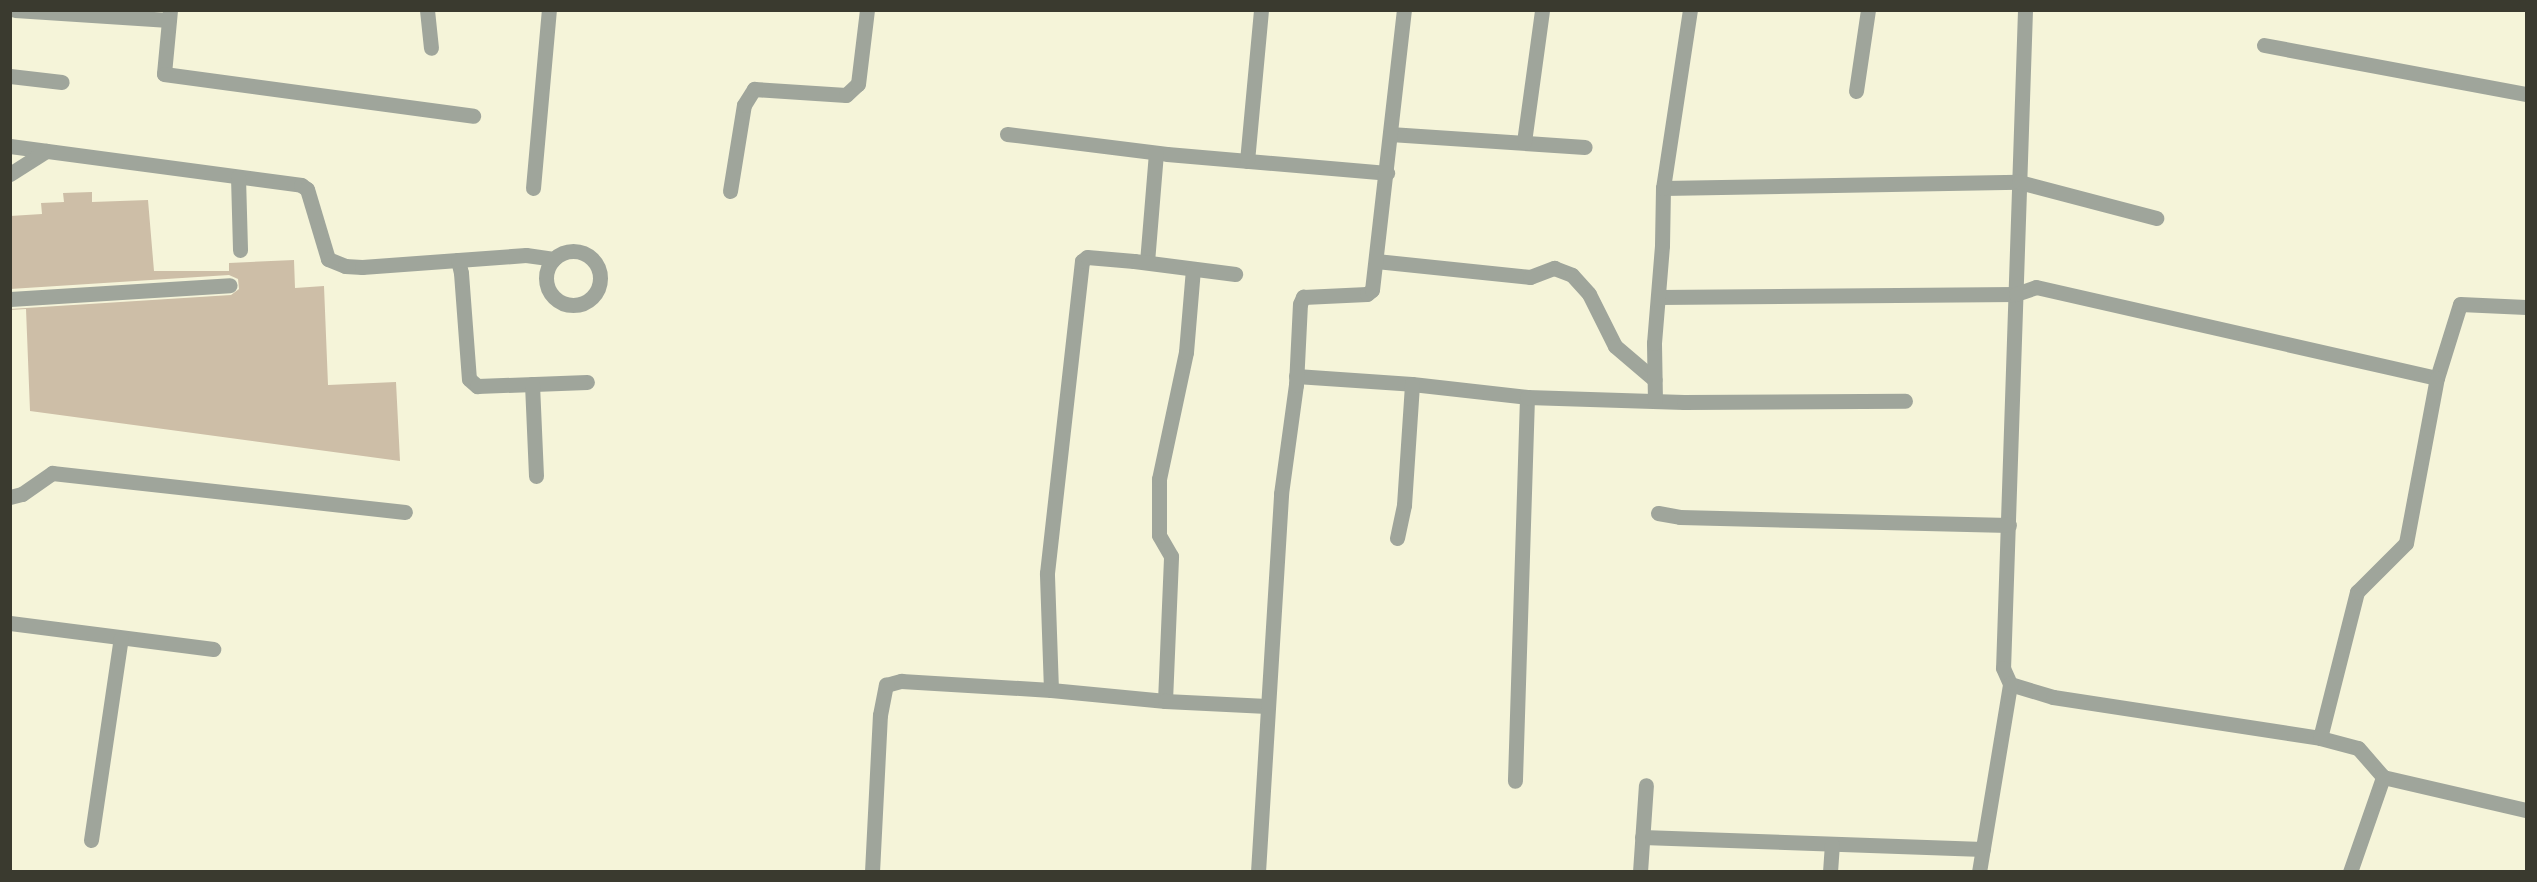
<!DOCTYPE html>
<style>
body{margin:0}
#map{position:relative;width:2537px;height:882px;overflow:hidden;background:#f5f4d9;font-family:Barlow,sans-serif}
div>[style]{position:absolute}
.building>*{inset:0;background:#cdbea7}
.minor>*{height:15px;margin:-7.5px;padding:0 7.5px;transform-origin:7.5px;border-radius:7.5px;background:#9fa59b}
.minor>.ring{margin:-7.5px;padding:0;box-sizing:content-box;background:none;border:15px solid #9fa59b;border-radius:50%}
span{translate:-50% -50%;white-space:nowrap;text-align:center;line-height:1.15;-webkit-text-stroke:6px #f5f4d9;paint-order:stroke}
.frame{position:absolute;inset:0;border:12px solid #3a3a2f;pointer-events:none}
</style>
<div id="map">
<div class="building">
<div style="clip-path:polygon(92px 192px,92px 202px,148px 200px,154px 271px,229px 271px,229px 263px,294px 260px,295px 288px,324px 286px,328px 385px,396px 382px,400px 461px,30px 411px,26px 309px,10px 310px,10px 309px,231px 295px,239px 289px,238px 279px,229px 275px,10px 289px,10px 216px,42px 214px,41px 203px,64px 202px,63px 193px)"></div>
</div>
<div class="minor">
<div style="left:15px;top:10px;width:154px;rotate:3.7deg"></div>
<div style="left:170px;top:10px;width:64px;rotate:95.4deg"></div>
<div style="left:164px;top:74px;width:312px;rotate:7.7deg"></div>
<div style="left:427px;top:10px;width:38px;rotate:84deg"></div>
<div style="left:2025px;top:10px;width:658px;rotate:91.91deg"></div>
<div style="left:2003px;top:668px;width:17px;rotate:66deg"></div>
<div style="left:2010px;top:684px;width:45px;rotate:16.8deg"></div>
<div style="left:2053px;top:697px;width:270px;rotate:8.7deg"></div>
<div style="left:2320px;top:738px;width:39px;rotate:15deg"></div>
<div style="left:2358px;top:748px;width:38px;rotate:49deg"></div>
<div style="left:2383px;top:777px;width:147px;rotate:13deg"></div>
<div style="left:2264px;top:45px;width:267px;rotate:10.6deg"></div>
<div style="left:10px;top:76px;width:52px;rotate:6.6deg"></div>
<div style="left:1856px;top:91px;width:82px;rotate:-81.6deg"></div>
<div style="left:1007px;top:134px;width:161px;rotate:7.1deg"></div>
<div style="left:1167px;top:154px;width:221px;rotate:4.9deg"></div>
<div style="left:1390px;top:134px;width:195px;rotate:3.8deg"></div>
<div style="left:1524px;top:142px;width:133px;rotate:-82.2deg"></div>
<div style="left:10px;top:146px;width:294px;rotate:7.6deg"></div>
<div style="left:301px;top:185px;width:7px;rotate:34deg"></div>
<div style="left:307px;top:189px;width:73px;rotate:73.3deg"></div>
<div style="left:328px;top:259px;width:18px;rotate:22deg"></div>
<div style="left:345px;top:266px;width:17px;rotate:3deg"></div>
<div style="left:362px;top:267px;width:96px;rotate:-4.2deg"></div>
<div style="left:458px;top:260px;width:13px;rotate:77deg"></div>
<div style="left:461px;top:273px;width:106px;rotate:85.7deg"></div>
<div style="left:469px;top:379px;width:11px;rotate:41deg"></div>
<div style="left:477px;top:386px;width:110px;rotate:-2.1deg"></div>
<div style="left:1247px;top:161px;width:152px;rotate:-84.7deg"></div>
<div style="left:10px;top:174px;width:43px;rotate:-32.6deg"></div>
<div style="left:238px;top:177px;width:73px;rotate:88.4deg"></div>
<div style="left:533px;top:188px;width:179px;rotate:-84.9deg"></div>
<div style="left:1663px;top:188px;width:356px;rotate:-1deg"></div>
<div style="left:2019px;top:182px;width:142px;rotate:14.7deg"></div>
<div style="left:730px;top:191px;width:87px;rotate:-80.8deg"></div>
<div style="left:744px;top:105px;width:19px;rotate:-58deg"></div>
<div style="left:754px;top:89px;width:92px;rotate:3.7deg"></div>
<div style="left:846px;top:95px;width:16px;rotate:-43deg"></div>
<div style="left:858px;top:84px;width:75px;rotate:-83.1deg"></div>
<div class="ring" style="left:546px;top:251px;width:39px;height:39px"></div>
<div style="left:458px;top:260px;width:68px;rotate:-4.2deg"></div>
<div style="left:526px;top:255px;width:28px;rotate:8deg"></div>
<div style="left:1376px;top:261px;width:155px;rotate:5.9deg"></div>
<div style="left:1530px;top:277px;width:26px;rotate:-21deg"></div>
<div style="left:1554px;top:268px;width:19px;rotate:21deg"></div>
<div style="left:1572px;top:275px;width:25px;rotate:48deg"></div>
<div style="left:1589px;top:294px;width:58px;rotate:63.4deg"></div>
<div style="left:1615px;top:346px;width:52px;rotate:40.4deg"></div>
<div style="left:1147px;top:262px;width:109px;rotate:-85.3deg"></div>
<div style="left:1658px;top:297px;width:358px;rotate:-0.5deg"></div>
<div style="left:2016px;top:294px;width:21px;rotate:-19deg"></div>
<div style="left:2036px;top:287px;width:411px;rotate:12.8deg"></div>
<div style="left:2437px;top:378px;width:77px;rotate:-72.7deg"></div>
<div style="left:2460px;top:304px;width:66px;rotate:2.6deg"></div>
<div style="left:10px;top:299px;width:220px;rotate:-3.6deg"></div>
<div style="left:1296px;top:376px;width:116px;rotate:3.9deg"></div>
<div style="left:1412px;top:384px;width:116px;rotate:6.4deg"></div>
<div style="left:1527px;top:397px;width:384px;rotate:91.8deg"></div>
<div style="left:532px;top:384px;width:92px;rotate:87.5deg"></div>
<div style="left:1527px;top:397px;width:157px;rotate:1.8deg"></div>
<div style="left:1684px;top:402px;width:221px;rotate:-0.3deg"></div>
<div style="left:1655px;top:401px;width:58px;rotate:-91deg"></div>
<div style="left:1654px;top:343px;width:98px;rotate:-85.3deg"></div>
<div style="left:1662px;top:245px;width:57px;rotate:-89deg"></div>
<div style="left:1663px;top:188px;width:180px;rotate:-81.4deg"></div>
<div style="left:10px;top:497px;width:12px;rotate:-14deg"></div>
<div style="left:22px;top:494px;width:37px;rotate:-35deg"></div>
<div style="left:52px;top:473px;width:355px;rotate:6.3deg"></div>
<div style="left:1658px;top:513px;width:22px;rotate:10deg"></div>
<div style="left:1680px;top:517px;width:329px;rotate:1.4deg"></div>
<div style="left:1397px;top:538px;width:34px;rotate:-78deg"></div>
<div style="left:1404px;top:505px;width:121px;rotate:-86.2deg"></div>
<div style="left:10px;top:623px;width:205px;rotate:7.3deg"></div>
<div style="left:1051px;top:690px;width:117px;rotate:-92deg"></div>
<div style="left:1047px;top:573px;width:314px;rotate:-83.6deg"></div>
<div style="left:1082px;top:261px;width:6px;rotate:-39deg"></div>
<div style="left:1087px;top:257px;width:47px;rotate:4.9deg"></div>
<div style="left:1134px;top:261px;width:102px;rotate:7.3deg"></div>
<div style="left:1165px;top:701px;width:145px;rotate:-87.6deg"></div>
<div style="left:1171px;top:556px;width:24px;rotate:-120deg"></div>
<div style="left:1159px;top:535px;width:56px;rotate:-90deg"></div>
<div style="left:1159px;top:479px;width:130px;rotate:-78deg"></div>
<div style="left:1186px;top:352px;width:83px;rotate:-85.2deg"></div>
<div style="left:2320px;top:738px;width:151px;rotate:-75.8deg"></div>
<div style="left:2357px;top:592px;width:69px;rotate:-45deg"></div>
<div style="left:2406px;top:543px;width:168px;rotate:-79.4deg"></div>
<div style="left:1642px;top:837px;width:341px;rotate:2deg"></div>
<div style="left:91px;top:840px;width:204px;rotate:-81.6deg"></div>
<div style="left:872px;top:872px;width:157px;rotate:-87.1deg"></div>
<div style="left:880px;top:715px;width:31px;rotate:-79deg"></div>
<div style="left:886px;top:685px;width:16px;rotate:-15deg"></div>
<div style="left:901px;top:681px;width:150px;rotate:3.4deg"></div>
<div style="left:1051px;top:690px;width:115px;rotate:5.5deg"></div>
<div style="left:1165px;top:701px;width:102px;rotate:2.8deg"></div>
<div style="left:1258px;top:872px;width:379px;rotate:-86.5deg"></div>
<div style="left:1281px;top:494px;width:110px;rotate:-82.2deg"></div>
<div style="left:1296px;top:385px;width:81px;rotate:-87.2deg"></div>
<div style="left:1300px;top:304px;width:8px;rotate:-67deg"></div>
<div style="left:1303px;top:297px;width:64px;rotate:-2.7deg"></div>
<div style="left:1367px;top:294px;width:6px;rotate:-39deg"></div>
<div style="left:1372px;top:290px;width:282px;rotate:-83.5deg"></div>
<div style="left:1640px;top:872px;width:87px;rotate:-86.1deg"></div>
<div style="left:1830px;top:872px;width:28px;rotate:-86deg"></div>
<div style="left:1979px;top:872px;width:191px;rotate:-80.6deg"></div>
<div style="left:2350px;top:872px;width:101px;rotate:-70.8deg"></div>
</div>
<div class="frame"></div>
</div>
